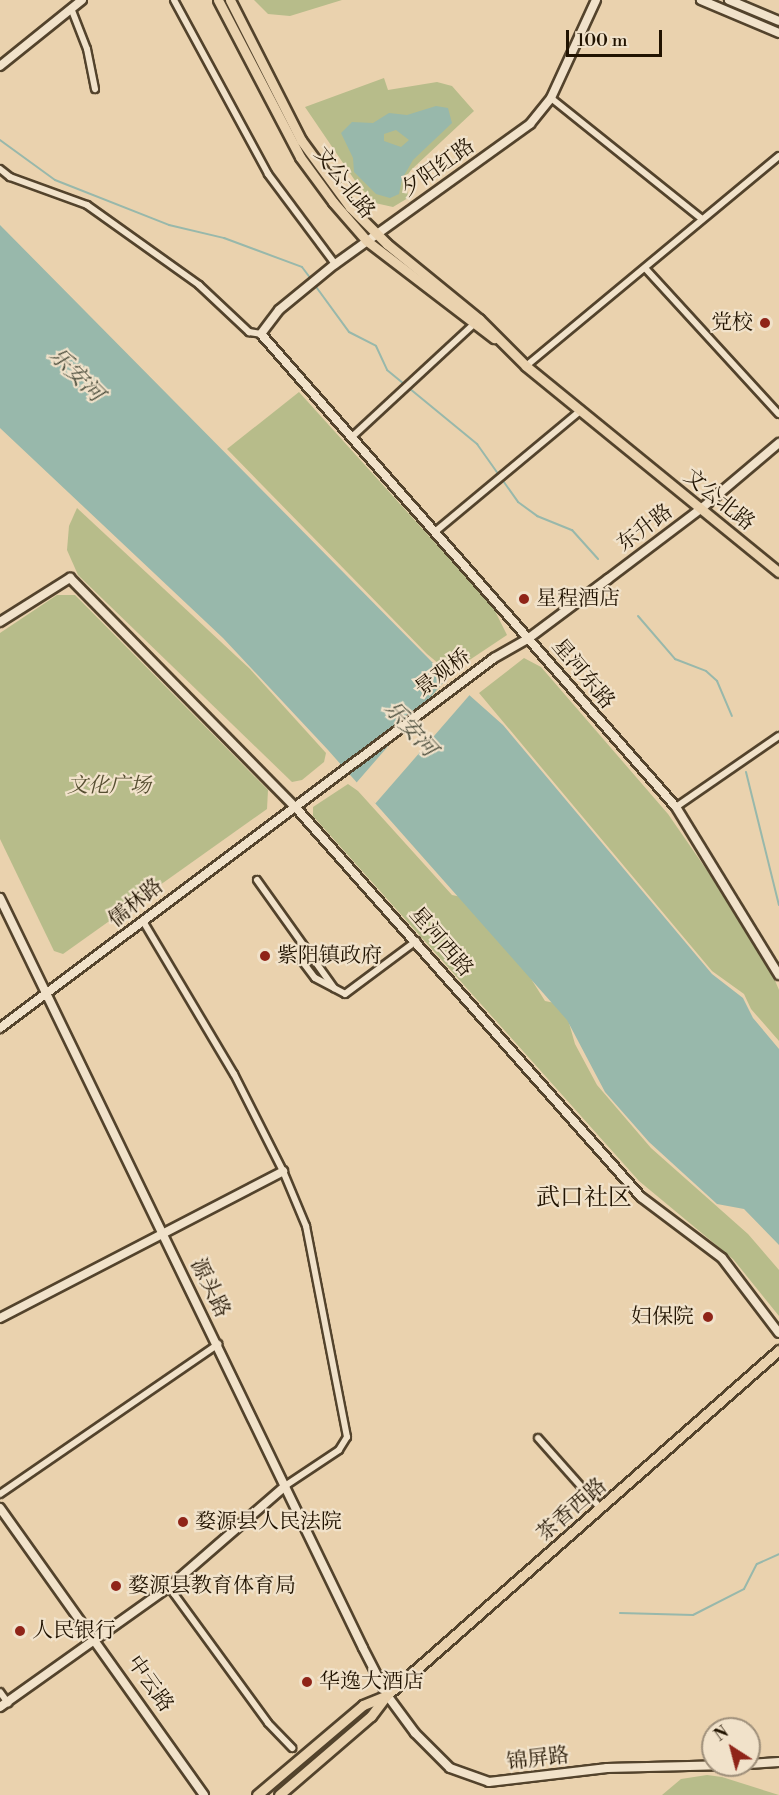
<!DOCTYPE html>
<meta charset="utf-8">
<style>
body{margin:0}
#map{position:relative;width:779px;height:1795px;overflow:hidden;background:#ead2ae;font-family:"Libre Bodoni","Noto Serif SC",serif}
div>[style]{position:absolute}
.green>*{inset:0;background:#b7bc8a}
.water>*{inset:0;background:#98b8ab}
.pier>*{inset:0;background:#ead2ae;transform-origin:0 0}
.stream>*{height:2px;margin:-1px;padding:0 1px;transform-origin:1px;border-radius:1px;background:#98b8ab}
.roads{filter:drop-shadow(2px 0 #53432c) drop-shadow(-2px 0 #53432c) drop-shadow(0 2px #53432c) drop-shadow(0 -2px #53432c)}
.street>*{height:6px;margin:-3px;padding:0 3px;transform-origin:3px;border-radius:3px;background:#f1e2ca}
.secondary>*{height:8px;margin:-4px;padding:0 4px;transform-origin:4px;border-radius:4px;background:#f1e2ca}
.primary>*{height:9px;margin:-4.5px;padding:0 4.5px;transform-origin:4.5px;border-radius:4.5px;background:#ead2ae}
.dots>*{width:16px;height:16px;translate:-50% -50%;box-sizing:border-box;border:3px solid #f1e2ca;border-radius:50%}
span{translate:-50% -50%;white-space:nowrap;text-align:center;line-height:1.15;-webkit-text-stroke:4.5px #f1e2ca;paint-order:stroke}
.street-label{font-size:21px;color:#211301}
.poi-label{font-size:21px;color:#211301}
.right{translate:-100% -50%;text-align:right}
.left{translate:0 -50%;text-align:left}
.park-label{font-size:21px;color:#564e31;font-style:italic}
.water-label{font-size:22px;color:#4b4d3c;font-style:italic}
.quarter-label{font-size:24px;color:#211301}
.north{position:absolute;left:701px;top:1717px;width:60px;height:60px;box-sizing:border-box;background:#f1e2ca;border:2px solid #9e8f7a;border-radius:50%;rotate:324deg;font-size:16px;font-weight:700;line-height:24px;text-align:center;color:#211301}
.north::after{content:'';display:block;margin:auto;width:21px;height:27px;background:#8f2418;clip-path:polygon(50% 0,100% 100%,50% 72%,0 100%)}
.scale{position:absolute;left:566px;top:30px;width:96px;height:27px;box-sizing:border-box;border:3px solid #211301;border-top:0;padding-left:8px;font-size:18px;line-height:21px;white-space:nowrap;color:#211301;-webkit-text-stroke:4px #f1e2ca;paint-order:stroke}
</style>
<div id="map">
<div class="green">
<div style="clip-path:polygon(254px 0,342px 0,290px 16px,268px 14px)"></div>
<div style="clip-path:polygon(384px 78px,388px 90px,437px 82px,452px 86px,474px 111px,411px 170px,406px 177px,408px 198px,393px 207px,375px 203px,358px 185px,305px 107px)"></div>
<div style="clip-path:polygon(299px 392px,493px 607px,507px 635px,450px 673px,427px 654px,227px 449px)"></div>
<div style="clip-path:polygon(77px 508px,250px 669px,326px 753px,324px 762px,302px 780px,292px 782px,78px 575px,67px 550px,69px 526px)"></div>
<div style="clip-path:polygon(57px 595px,75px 595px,268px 790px,267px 809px,63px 954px,54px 951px,0 839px,0 633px)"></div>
<div style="clip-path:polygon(524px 658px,541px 667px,668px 814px,762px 950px,779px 990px,779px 1041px,751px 1009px,744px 994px,712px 971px,479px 693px)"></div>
<div style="clip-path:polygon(348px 784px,358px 791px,452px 895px,467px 898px,523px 966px,545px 1001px,555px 1003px,567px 1016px,575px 1044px,597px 1085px,651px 1148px,748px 1234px,779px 1270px,779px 1316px,733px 1259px,639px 1181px,313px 816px,313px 807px)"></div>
<div style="clip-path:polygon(707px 1775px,722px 1777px,779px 1795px,662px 1795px,681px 1779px)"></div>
</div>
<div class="water">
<div style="clip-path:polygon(evenodd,436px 106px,448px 108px,452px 123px,413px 160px,402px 179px,399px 194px,390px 198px,376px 194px,354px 172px,353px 158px,341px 133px,352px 122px,373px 123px,389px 113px,407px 115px,436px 106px,396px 130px,409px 140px,401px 147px,384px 141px,384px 134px,396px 130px)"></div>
<div style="clip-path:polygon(0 225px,432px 662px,503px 725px,712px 974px,743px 998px,753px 1018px,779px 1049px,779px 1245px,744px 1209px,717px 1204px,649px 1142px,605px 1092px,567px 1020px,328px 750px,223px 638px,0 428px)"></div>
</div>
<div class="pier">
<div style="left:450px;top:675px;width:28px;height:146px;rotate:41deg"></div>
</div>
<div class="stream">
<div style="left:0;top:140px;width:68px;rotate:36deg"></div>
<div style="left:55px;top:180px;width:123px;rotate:21.5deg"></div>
<div style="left:169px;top:225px;width:57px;rotate:13.3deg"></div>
<div style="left:224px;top:238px;width:83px;rotate:20.4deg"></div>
<div style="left:302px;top:267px;width:15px;rotate:53deg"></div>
<div style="left:314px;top:284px;width:59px;rotate:53.9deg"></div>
<div style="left:349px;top:332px;width:30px;rotate:27deg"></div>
<div style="left:376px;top:346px;width:26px;rotate:65deg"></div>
<div style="left:387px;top:370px;width:117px;rotate:39.4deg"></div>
<div style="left:477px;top:444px;width:71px;rotate:54.7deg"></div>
<div style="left:518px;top:502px;width:24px;rotate:36deg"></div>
<div style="left:537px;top:516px;width:38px;rotate:22deg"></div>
<div style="left:572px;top:530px;width:39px;rotate:48deg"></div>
<div style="left:638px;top:616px;width:57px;rotate:49.3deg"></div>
<div style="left:675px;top:659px;width:33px;rotate:21deg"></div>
<div style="left:706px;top:671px;width:15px;rotate:42deg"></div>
<div style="left:717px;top:681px;width:38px;rotate:67deg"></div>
<div style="left:746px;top:772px;width:137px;rotate:76.1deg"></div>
<div style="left:620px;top:1613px;width:73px;rotate:1.6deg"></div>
<div style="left:693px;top:1615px;width:57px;rotate:-27deg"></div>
<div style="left:744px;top:1589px;width:28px;rotate:-63deg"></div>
<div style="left:757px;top:1564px;width:24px;rotate:-24deg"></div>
</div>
<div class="roads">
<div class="street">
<div style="left:174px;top:0;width:198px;rotate:61.6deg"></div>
<div style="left:268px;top:174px;width:112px;rotate:53.3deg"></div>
<div style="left:71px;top:8px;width:44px;rotate:68.7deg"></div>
<div style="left:87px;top:49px;width:41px;rotate:78.7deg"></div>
<div style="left:551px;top:98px;width:192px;rotate:38.7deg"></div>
<div style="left:0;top:169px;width:13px;rotate:39deg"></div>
<div style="left:10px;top:177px;width:82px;rotate:20deg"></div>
<div style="left:87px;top:205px;width:138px;rotate:35.5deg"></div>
<div style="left:199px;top:285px;width:69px;rotate:43.2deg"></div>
<div style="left:249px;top:332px;width:12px;rotate:9deg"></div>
<div style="left:645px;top:268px;width:198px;rotate:47.5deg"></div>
<div style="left:526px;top:366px;width:329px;rotate:-39.7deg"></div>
<div style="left:353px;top:436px;width:169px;rotate:-42.8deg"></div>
<div style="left:436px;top:531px;width:189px;rotate:-39.8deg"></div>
<div style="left:676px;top:807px;width:125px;rotate:-34.6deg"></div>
<div style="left:257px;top:880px;width:133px;rotate:54.5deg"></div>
<div style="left:143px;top:921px;width:178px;rotate:59.3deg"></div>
<div style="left:234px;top:1074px;width:109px;rotate:63.2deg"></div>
<div style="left:283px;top:1171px;width:60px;rotate:67.3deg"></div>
<div style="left:306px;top:1226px;width:215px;rotate:79deg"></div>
<div style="left:347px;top:1437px;width:15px;rotate:122deg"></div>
<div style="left:339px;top:1450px;width:65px;rotate:146.3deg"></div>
<div style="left:302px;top:961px;width:21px;rotate:53deg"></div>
<div style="left:315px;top:978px;width:34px;rotate:28deg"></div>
<div style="left:345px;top:994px;width:89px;rotate:-36.7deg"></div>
<div style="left:538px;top:1438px;width:95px;rotate:48.4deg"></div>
<div style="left:0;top:1494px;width:265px;rotate:-34.5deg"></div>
<div style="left:169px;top:1587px;width:168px;rotate:53.9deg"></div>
<div style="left:268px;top:1723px;width:35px;rotate:46deg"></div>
<div style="left:0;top:1692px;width:14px;rotate:54deg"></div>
</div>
<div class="secondary">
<div style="left:596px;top:0;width:108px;rotate:114.7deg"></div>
<div style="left:551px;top:98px;width:33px;rotate:129deg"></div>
<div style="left:530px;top:124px;width:240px;rotate:144.3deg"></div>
<div style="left:335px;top:264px;width:72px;rotate:140.6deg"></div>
<div style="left:279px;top:310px;width:30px;rotate:127deg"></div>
<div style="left:261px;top:334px;width:629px;rotate:48.74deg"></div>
<div style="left:676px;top:807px;width:197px;rotate:58.5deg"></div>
<div style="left:701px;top:0;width:85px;rotate:22.9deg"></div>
<div style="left:729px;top:0;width:54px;rotate:22.8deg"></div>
<div style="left:0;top:66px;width:105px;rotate:-38.8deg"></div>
<div style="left:0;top:622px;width:83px;rotate:-32.2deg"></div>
<div style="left:70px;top:578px;width:324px;rotate:45.5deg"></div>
<div style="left:297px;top:809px;width:519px;rotate:48.44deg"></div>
<div style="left:641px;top:1197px;width:101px;rotate:37deg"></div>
<div style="left:722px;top:1258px;width:94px;rotate:52.8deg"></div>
<div style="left:0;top:898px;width:833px;rotate:64.17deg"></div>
<div style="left:363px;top:1648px;width:53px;rotate:62.9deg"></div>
<div style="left:387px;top:1695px;width:47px;rotate:53.6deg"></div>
<div style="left:415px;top:1733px;width:49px;rotate:45deg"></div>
<div style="left:450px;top:1768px;width:41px;rotate:19.7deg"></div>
<div style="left:489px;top:1782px;width:119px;rotate:-6.8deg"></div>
<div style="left:607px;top:1768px;width:123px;rotate:-1.4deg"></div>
<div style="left:0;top:1028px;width:617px;rotate:-36.83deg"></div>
<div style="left:494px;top:658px;width:40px;rotate:-29.7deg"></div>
<div style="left:529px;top:638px;width:99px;rotate:-36.8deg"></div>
<div style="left:608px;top:579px;width:118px;rotate:-37.1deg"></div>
<div style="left:702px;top:508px;width:101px;rotate:-40.2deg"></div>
<div style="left:0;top:1318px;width:319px;rotate:-27.4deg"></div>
<div style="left:0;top:1508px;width:352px;rotate:54.6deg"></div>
<div style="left:0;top:1707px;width:207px;rotate:-35.4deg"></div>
<div style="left:169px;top:1587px;width:154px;rotate:-41deg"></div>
<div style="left:749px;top:1764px;width:30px;rotate:-4deg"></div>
</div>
<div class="primary">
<div style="left:218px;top:0;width:177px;rotate:62.4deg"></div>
<div style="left:300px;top:157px;width:56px;rotate:53.7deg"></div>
<div style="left:333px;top:202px;width:52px;rotate:48.9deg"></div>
<div style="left:367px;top:241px;width:160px;rotate:37.4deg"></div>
<div style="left:230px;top:0;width:157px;rotate:63.1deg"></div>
<div style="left:301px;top:140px;width:83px;rotate:53.8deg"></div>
<div style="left:350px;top:207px;width:52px;rotate:45deg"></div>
<div style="left:387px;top:244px;width:119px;rotate:39.2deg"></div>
<div style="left:479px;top:319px;width:66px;rotate:45deg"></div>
<div style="left:526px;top:366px;width:326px;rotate:39.2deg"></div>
<div style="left:257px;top:1795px;width:139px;rotate:-40.3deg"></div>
<div style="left:363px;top:1705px;width:24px;rotate:-22deg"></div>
<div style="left:279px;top:1795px;width:121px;rotate:-40.7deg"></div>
<div style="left:371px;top:1716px;width:26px;rotate:-53deg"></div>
<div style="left:387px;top:1695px;width:522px;rotate:-41.35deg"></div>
</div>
</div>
<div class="dots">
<div style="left:765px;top:323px;background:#8f2418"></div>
<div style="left:524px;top:599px;background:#8f2418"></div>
<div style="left:265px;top:956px;background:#8f2418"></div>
<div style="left:708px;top:1317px;background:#8f2418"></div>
<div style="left:183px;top:1522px;background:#8f2418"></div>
<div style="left:116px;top:1586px;background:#8f2418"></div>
<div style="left:20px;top:1631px;background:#8f2418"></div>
<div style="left:307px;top:1682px;background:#8f2418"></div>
</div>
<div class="street-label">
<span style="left:438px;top:168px;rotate:-35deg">夕阳红路</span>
<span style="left:344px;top:183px;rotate:52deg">文公北路</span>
<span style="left:719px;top:500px;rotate:39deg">文公北路</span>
<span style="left:645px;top:528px;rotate:-37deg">东升路</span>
<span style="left:443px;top:673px;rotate:-37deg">景观桥</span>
<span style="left:583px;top:674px;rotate:50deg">星河东路</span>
<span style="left:136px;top:903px;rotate:-39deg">儒林路</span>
<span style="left:441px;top:942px;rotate:49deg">星河西路</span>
<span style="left:210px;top:1288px;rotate:64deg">源头路</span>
<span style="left:572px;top:1510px;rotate:-41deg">茶香西路</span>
<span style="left:150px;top:1684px;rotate:55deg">中云路</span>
<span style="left:538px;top:1759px;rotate:-7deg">锦屏路</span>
</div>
<div class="poi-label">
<span class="right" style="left:753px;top:323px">党校</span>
<span class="left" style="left:536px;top:599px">星程酒店</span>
<span class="left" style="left:277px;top:956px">紫阳镇政府</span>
<span class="right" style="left:694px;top:1317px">妇保院</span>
<span class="left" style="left:195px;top:1522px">婺源县人民法院</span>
<span class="left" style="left:128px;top:1586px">婺源县教育体育局</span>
<span class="left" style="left:32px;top:1631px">人民银行</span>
<span class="left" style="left:319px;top:1682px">华逸大酒店</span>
</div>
<div class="park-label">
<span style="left:109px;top:786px">文化广场</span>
</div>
<div class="water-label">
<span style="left:76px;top:375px;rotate:45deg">乐安河</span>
<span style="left:410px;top:729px;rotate:48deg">乐安河</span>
</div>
<div class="quarter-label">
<span style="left:584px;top:1199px">武口社区</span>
</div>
<div class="north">N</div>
<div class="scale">100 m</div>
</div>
